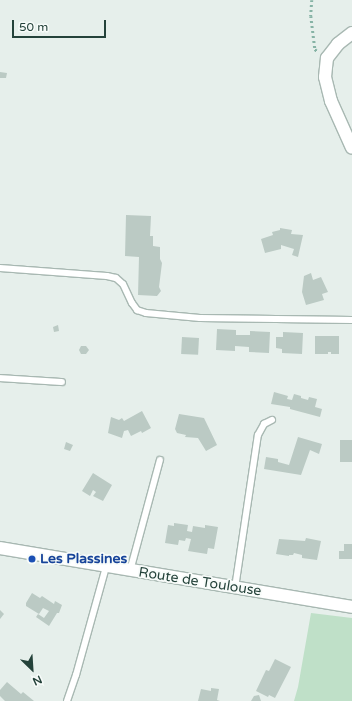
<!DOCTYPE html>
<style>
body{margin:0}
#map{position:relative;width:352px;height:701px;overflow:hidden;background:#e6efeb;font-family:"Varela Round",sans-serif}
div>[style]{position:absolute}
.green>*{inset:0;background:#bfe0c8}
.building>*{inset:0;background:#bbcac4;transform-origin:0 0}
.path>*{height:2.5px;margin-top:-1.25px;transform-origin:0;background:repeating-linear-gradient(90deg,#86b3a5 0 2px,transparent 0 5px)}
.roads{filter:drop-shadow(1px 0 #a8b8b2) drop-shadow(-1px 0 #a8b8b2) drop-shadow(0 1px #a8b8b2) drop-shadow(0 -1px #a8b8b2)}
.lane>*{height:6px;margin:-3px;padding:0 3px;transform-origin:3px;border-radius:3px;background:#fff}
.street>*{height:12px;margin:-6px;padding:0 6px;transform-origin:6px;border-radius:6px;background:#fff}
.secondary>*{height:12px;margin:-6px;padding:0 6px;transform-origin:6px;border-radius:6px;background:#fff}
.dots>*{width:11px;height:11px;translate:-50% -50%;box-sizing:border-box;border:2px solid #f7fbf9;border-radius:50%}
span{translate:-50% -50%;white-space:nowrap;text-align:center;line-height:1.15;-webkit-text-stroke:3.5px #f7fbf9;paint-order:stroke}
.transit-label{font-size:14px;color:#164399;font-weight:700}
.left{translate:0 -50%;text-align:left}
.street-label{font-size:14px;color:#24423a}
.north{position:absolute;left:12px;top:649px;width:40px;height:40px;-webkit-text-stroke:3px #f7fbf9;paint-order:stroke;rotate:155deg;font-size:11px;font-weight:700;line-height:16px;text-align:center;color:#24423a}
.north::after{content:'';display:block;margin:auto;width:14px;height:18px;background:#24423a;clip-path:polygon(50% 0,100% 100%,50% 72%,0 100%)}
.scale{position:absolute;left:12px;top:20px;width:94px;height:18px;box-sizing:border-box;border:2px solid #24423a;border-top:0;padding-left:5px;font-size:12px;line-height:14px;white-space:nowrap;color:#24423a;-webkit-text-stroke:3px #f7fbf9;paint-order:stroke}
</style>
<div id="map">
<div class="green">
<div style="clip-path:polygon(311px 613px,352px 618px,352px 701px,294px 701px,298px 687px)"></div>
</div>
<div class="building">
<div style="clip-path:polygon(0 72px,7px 73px,6px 78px,0 78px)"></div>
<div style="clip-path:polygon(126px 215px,151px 216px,150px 236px,153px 236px,153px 246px,160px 247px,160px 259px,162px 263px,159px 287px,161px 291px,157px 296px,138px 295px,139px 257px,125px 256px)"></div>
<div style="clip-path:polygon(280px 228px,292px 230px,291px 234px,303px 235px,298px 257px,292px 255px,294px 249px,281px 245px,281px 249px,265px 253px,261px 239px,273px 235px,272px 232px,280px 230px)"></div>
<div style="clip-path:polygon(311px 273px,313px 280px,321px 277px,328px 292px,322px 294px,324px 300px,306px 305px,302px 292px,304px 276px)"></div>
<div style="clip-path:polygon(58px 325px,59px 331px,54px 332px,53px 327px)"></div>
<div style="clip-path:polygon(217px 329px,236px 330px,236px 335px,250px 335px,250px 331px,270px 332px,269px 353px,249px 352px,249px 347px,235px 346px,235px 351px,216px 350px)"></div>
<div style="clip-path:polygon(283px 332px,303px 333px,302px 354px,282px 353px,282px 349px,276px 348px,276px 337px,283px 337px)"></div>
<div style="clip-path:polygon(315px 336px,339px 336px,339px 354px,331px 354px,331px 352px,328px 352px,328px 354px,315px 354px)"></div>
<div style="left:182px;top:337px;width:17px;height:17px;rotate:3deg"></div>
<div style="clip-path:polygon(81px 346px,86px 346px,89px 350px,86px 354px,81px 354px,79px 350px)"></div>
<div style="clip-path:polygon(274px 392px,288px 396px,287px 399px,292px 400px,294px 394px,301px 396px,301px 398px,308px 400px,309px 397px,317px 399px,315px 407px,322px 409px,320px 417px,290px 409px,290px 407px,271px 404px)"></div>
<div style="clip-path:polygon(142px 411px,151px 428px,142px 433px,141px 431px,131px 436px,128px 430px,124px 431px,122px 438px,108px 433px,111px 417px,119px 420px,122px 418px,124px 421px)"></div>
<div style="clip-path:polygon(179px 414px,204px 418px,217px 445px,206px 451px,198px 438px,185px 437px,186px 435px,177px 433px,175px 429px)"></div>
<div style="clip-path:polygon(298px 437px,322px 444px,319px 454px,310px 450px,301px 475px,264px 469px,266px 457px,278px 459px,278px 462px,289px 465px)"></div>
<div style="left:340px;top:440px;width:12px;height:22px"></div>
<div style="clip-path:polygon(66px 442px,73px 445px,70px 451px,64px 449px)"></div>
<div style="clip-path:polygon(93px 473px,112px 485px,103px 501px,93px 496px,96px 492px,93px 490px,90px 496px,82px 491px)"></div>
<div style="clip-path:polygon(174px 523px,188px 525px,187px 531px,192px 532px,193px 526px,205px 528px,205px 525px,218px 527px,214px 549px,208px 548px,207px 554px,188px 551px,191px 539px,186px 538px,185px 541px,179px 540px,178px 545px,165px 543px,168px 525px,174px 526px)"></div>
<div style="clip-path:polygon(306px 538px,321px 541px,317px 560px,302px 558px,302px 555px,294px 553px,293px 555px,289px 555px,289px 556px,276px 554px,279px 539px,305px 541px)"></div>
<div style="clip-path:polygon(344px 544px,352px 544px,352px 559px,339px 559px,339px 551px,344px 551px)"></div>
<div style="clip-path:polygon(32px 593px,40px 598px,42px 596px,54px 604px,55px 601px,62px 605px,59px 613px,57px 613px,49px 626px,36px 617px,38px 614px,44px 618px,49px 611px,43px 608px,39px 614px,26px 606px,26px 603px)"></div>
<div style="clip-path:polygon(0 610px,4px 614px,0 619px)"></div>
<div style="clip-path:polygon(275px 659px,291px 667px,275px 698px,269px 695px,268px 697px,256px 691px,266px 670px,269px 671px)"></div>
<div style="clip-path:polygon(7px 682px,21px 694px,23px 692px,34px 701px,5px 701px,0 696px,0 690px)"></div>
<div style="clip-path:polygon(211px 688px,219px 689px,217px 700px,220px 701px,198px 701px,201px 689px,211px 691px)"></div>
<div style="clip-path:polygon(259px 695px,261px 701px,251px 701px,254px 696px)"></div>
</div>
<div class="path">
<div style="left:312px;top:0;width:16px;rotate:94deg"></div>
<div style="left:311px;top:16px;width:33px;rotate:83deg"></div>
<div style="left:315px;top:49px;width:4px;rotate:45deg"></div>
</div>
<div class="roads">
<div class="lane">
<div style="left:0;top:268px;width:107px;rotate:4.3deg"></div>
<div style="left:107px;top:276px;width:9px;rotate:13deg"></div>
<div style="left:116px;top:278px;width:9px;rotate:41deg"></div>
<div style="left:123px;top:284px;width:21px;rotate:65deg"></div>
<div style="left:132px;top:303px;width:9px;rotate:54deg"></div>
<div style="left:137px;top:310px;width:9px;rotate:18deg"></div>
<div style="left:146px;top:313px;width:54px;rotate:5.3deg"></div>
<div style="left:200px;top:318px;width:152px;rotate:0.8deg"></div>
<div style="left:0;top:378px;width:62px;rotate:3.7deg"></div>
<div style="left:130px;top:571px;width:115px;rotate:-74.9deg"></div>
<div style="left:235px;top:588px;width:155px;rotate:-81.5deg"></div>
<div style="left:258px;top:435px;width:13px;rotate:-61deg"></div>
<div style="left:264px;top:424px;width:9px;rotate:-27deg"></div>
<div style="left:67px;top:701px;width:28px;rotate:-71deg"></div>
<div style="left:76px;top:675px;width:112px;rotate:-74.5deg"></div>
</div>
<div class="street">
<div style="left:352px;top:33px;width:18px;rotate:142deg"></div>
<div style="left:338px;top:44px;width:18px;rotate:128deg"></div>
<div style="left:327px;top:58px;width:19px;rotate:96deg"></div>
<div style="left:325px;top:77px;width:25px;rotate:76deg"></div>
<div style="left:331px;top:101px;width:51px;rotate:65.9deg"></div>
</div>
<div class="secondary">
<div style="left:0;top:548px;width:357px;rotate:9.5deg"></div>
</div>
</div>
<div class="dots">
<div style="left:32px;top:559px;background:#1a4fb4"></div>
</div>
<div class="transit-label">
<span class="left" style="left:40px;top:559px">Les Plassines</span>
</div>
<div class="street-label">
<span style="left:200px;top:582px;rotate:9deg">Route de Toulouse</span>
</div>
<div class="north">N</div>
<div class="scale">50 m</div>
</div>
